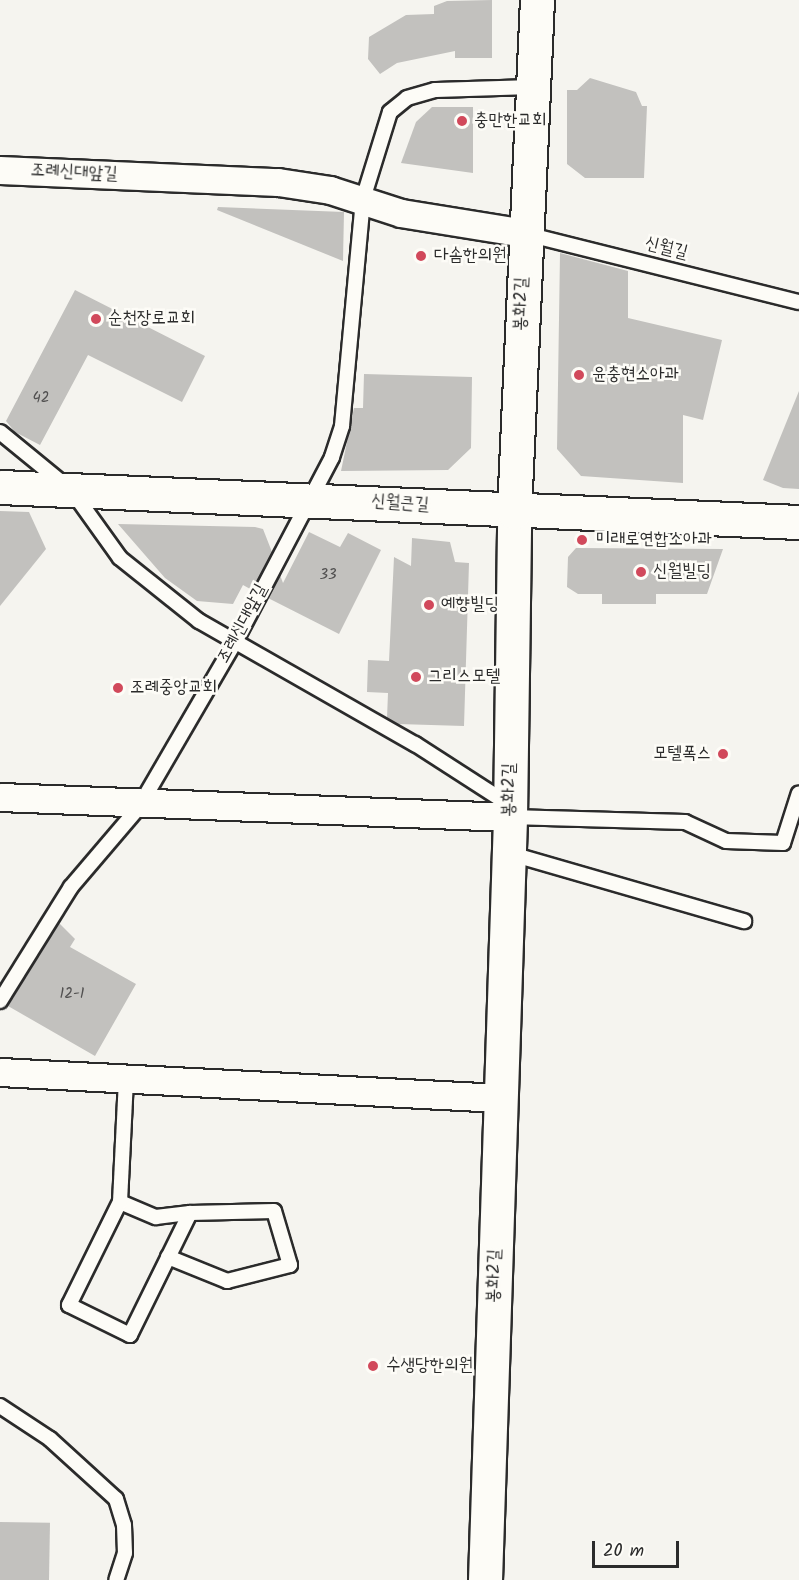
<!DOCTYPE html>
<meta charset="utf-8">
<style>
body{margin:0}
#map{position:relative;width:799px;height:1580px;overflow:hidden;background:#f5f4ef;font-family:Kalam,"Poor Story",sans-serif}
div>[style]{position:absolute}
.building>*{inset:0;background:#c2c1be;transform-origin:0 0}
.roads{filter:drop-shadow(2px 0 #2b2b2b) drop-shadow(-2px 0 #2b2b2b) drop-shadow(0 2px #2b2b2b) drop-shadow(0 -2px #2b2b2b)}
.lane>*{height:14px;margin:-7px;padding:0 7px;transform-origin:7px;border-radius:7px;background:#fdfcf7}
.street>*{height:27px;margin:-13.5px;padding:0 13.5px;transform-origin:13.5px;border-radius:13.5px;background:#fdfcf7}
.secondary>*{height:33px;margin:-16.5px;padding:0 16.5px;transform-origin:16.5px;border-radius:16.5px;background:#fdfcf7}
.dots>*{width:16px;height:16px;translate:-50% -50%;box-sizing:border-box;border:3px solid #fdfcf7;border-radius:50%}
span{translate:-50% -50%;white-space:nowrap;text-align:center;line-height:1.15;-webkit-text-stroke:5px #fdfcf7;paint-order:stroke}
.number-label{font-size:15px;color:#515050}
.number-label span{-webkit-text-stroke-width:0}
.poi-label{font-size:18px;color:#2b2b2b}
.left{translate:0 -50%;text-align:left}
.right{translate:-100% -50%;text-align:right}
.street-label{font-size:18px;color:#2b2b2b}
.scale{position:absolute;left:592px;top:1541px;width:87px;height:27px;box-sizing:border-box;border:3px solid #2b2b2b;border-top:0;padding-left:8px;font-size:18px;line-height:21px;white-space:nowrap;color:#2b2b2b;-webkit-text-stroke:4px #fdfcf7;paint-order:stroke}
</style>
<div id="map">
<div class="building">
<div style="clip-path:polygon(492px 0,492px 58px,455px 58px,455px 51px,397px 63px,380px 74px,368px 59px,369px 37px,406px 15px,434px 14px,434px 6px,447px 1px)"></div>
<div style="clip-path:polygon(590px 78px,636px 92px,642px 106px,647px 106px,644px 178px,585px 178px,567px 164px,567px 90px,577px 90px)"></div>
<div style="clip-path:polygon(432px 107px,473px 107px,473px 173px,401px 163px,416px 122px)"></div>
<div style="clip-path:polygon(218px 207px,344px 212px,343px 261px,217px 210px)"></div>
<div style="clip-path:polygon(560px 253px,628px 271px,628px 318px,722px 340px,703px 420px,683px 415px,683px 483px,581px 476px,557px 449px)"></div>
<div style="clip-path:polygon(75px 290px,205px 356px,182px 402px,88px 355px,40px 445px,15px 432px,6px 421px)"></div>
<div style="clip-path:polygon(364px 374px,472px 377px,471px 448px,448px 470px,341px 471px,354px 408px,363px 408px)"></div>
<div style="clip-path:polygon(799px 391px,799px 489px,783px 488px,763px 480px)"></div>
<div style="clip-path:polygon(0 511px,29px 512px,46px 549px,0 606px)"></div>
<div style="clip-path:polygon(118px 524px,255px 527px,263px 529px,272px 552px,252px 590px,243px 585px,233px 604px,197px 601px,165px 578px)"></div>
<div style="clip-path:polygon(309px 532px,340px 547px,348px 533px,381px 550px,339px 634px,268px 598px,280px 575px,283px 583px)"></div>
<div style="clip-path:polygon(412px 538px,450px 542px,455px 562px,469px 563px,464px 726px,398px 724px,387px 718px,388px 693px,367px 692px,368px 660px,389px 661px,394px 557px,411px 566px)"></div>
<div style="clip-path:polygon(576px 548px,723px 549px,707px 594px,656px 594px,656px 604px,602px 604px,602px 594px,578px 594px,567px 587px,568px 557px)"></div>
<div style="clip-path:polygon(59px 923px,75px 939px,70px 947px,136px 984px,95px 1056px,8px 1006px)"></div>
<div style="left:0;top:1522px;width:50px;height:58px;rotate:1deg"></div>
</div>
<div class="roads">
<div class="lane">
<div style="left:526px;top:234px;width:281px;rotate:14deg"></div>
<div style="left:0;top:432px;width:93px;rotate:39.3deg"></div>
<div style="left:72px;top:491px;width:82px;rotate:54.4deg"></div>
<div style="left:120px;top:558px;width:101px;rotate:38.6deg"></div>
<div style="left:199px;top:621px;width:249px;rotate:29.7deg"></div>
<div style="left:415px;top:744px;width:111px;rotate:32.8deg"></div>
<div style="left:510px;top:817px;width:175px;rotate:1.6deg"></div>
<div style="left:685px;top:822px;width:45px;rotate:24.9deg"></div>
<div style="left:726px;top:841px;width:57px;rotate:2deg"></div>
<div style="left:783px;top:843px;width:52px;rotate:-72.3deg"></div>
<div style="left:508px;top:853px;width:246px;rotate:16.1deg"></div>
<div style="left:0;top:1001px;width:134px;rotate:-58.1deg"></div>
<div style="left:71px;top:887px;width:105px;rotate:-49.6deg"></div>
<div style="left:139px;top:807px;width:189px;rotate:-59.8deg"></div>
<div style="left:234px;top:644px;width:211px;rotate:-62.3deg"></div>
<div style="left:332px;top:457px;width:33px;rotate:-72deg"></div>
<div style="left:342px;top:426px;width:228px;rotate:-84.7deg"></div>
<div style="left:363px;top:199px;width:91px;rotate:-72.8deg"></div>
<div style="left:390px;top:112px;width:22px;rotate:-39deg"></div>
<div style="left:407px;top:98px;width:29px;rotate:-16deg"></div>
<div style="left:435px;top:90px;width:98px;rotate:-1.8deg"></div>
<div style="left:120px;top:1202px;width:39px;rotate:23deg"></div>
<div style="left:156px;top:1217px;width:34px;rotate:-7deg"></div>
<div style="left:190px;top:1213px;width:136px;rotate:116.2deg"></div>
<div style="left:130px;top:1335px;width:68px;rotate:-153.8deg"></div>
<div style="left:69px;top:1305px;width:115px;rotate:-63.7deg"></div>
<div style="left:120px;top:1202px;width:124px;rotate:-87.2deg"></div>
<div style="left:168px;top:1257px;width:64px;rotate:22.1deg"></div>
<div style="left:227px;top:1281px;width:65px;rotate:-14.3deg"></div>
<div style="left:290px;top:1265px;width:56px;rotate:-106.5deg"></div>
<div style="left:274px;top:1211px;width:84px;rotate:178.6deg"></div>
<div style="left:0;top:1406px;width:60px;rotate:33.4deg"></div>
<div style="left:50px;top:1439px;width:89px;rotate:42.3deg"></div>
<div style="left:116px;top:1499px;width:27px;rotate:73deg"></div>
<div style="left:124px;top:1525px;width:28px;rotate:88deg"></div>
<div style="left:125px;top:1553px;width:28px;rotate:108deg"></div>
</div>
<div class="street">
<div style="left:0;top:170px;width:278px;rotate:2.5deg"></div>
<div style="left:278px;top:182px;width:53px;rotate:8.7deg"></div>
<div style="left:330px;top:190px;width:75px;rotate:17.9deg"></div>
<div style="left:401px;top:213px;width:125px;rotate:9.2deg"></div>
<div style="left:0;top:797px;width:510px;rotate:2.25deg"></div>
<div style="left:0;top:1072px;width:501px;rotate:2.98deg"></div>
</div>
<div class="secondary">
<div style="left:0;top:487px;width:800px;rotate:2.51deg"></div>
<div style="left:485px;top:1580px;width:763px;rotate:-88.12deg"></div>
<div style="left:510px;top:817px;width:305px;rotate:-89.2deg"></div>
<div style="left:514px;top:512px;width:513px;rotate:-87.43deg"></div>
</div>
</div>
<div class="dots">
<div style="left:462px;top:121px;background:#d1495b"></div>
<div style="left:421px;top:256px;background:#d1495b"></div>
<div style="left:96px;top:319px;background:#d1495b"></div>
<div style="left:579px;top:375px;background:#d1495b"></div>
<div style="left:582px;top:540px;background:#d1495b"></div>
<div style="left:641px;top:572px;background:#d1495b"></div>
<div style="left:429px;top:605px;background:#d1495b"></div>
<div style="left:416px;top:677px;background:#d1495b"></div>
<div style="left:118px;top:688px;background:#d1495b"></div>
<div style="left:723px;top:754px;background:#d1495b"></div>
<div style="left:373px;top:1366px;background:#d1495b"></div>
</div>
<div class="number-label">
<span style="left:41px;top:399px">42</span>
<span style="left:328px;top:576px">33</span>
<span style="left:72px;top:995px">12-1</span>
</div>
<div class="poi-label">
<span class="left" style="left:474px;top:121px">충만한교회</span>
<span class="left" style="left:434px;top:256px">다솜한의원</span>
<span class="left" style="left:108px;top:319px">순천장로교회</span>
<span class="left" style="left:592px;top:375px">윤충현소아과</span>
<span class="left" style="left:596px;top:540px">미래로연합소아과</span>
<span class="left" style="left:653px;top:572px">신월빌딩</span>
<span class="left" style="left:441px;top:605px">예향빌딩</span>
<span class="left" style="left:428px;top:677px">그리스모텔</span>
<span class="left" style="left:130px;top:688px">조례중앙교회</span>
<span class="right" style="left:711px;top:754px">모텔폭스</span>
<span class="left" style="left:386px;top:1366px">수생당한의원</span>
</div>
<div class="street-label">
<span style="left:74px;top:173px;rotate:3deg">조례신대앞길</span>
<span style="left:666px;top:249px;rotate:14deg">신월길</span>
<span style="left:522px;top:304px;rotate:-88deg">봉화2길</span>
<span style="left:400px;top:504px;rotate:4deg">신월큰길</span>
<span style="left:243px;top:624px;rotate:-62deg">조례신대앞길</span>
<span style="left:510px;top:790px;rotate:-89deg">봉화2길</span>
<span style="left:495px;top:1276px;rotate:-88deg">봉화2길</span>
</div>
<div class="scale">20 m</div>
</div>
